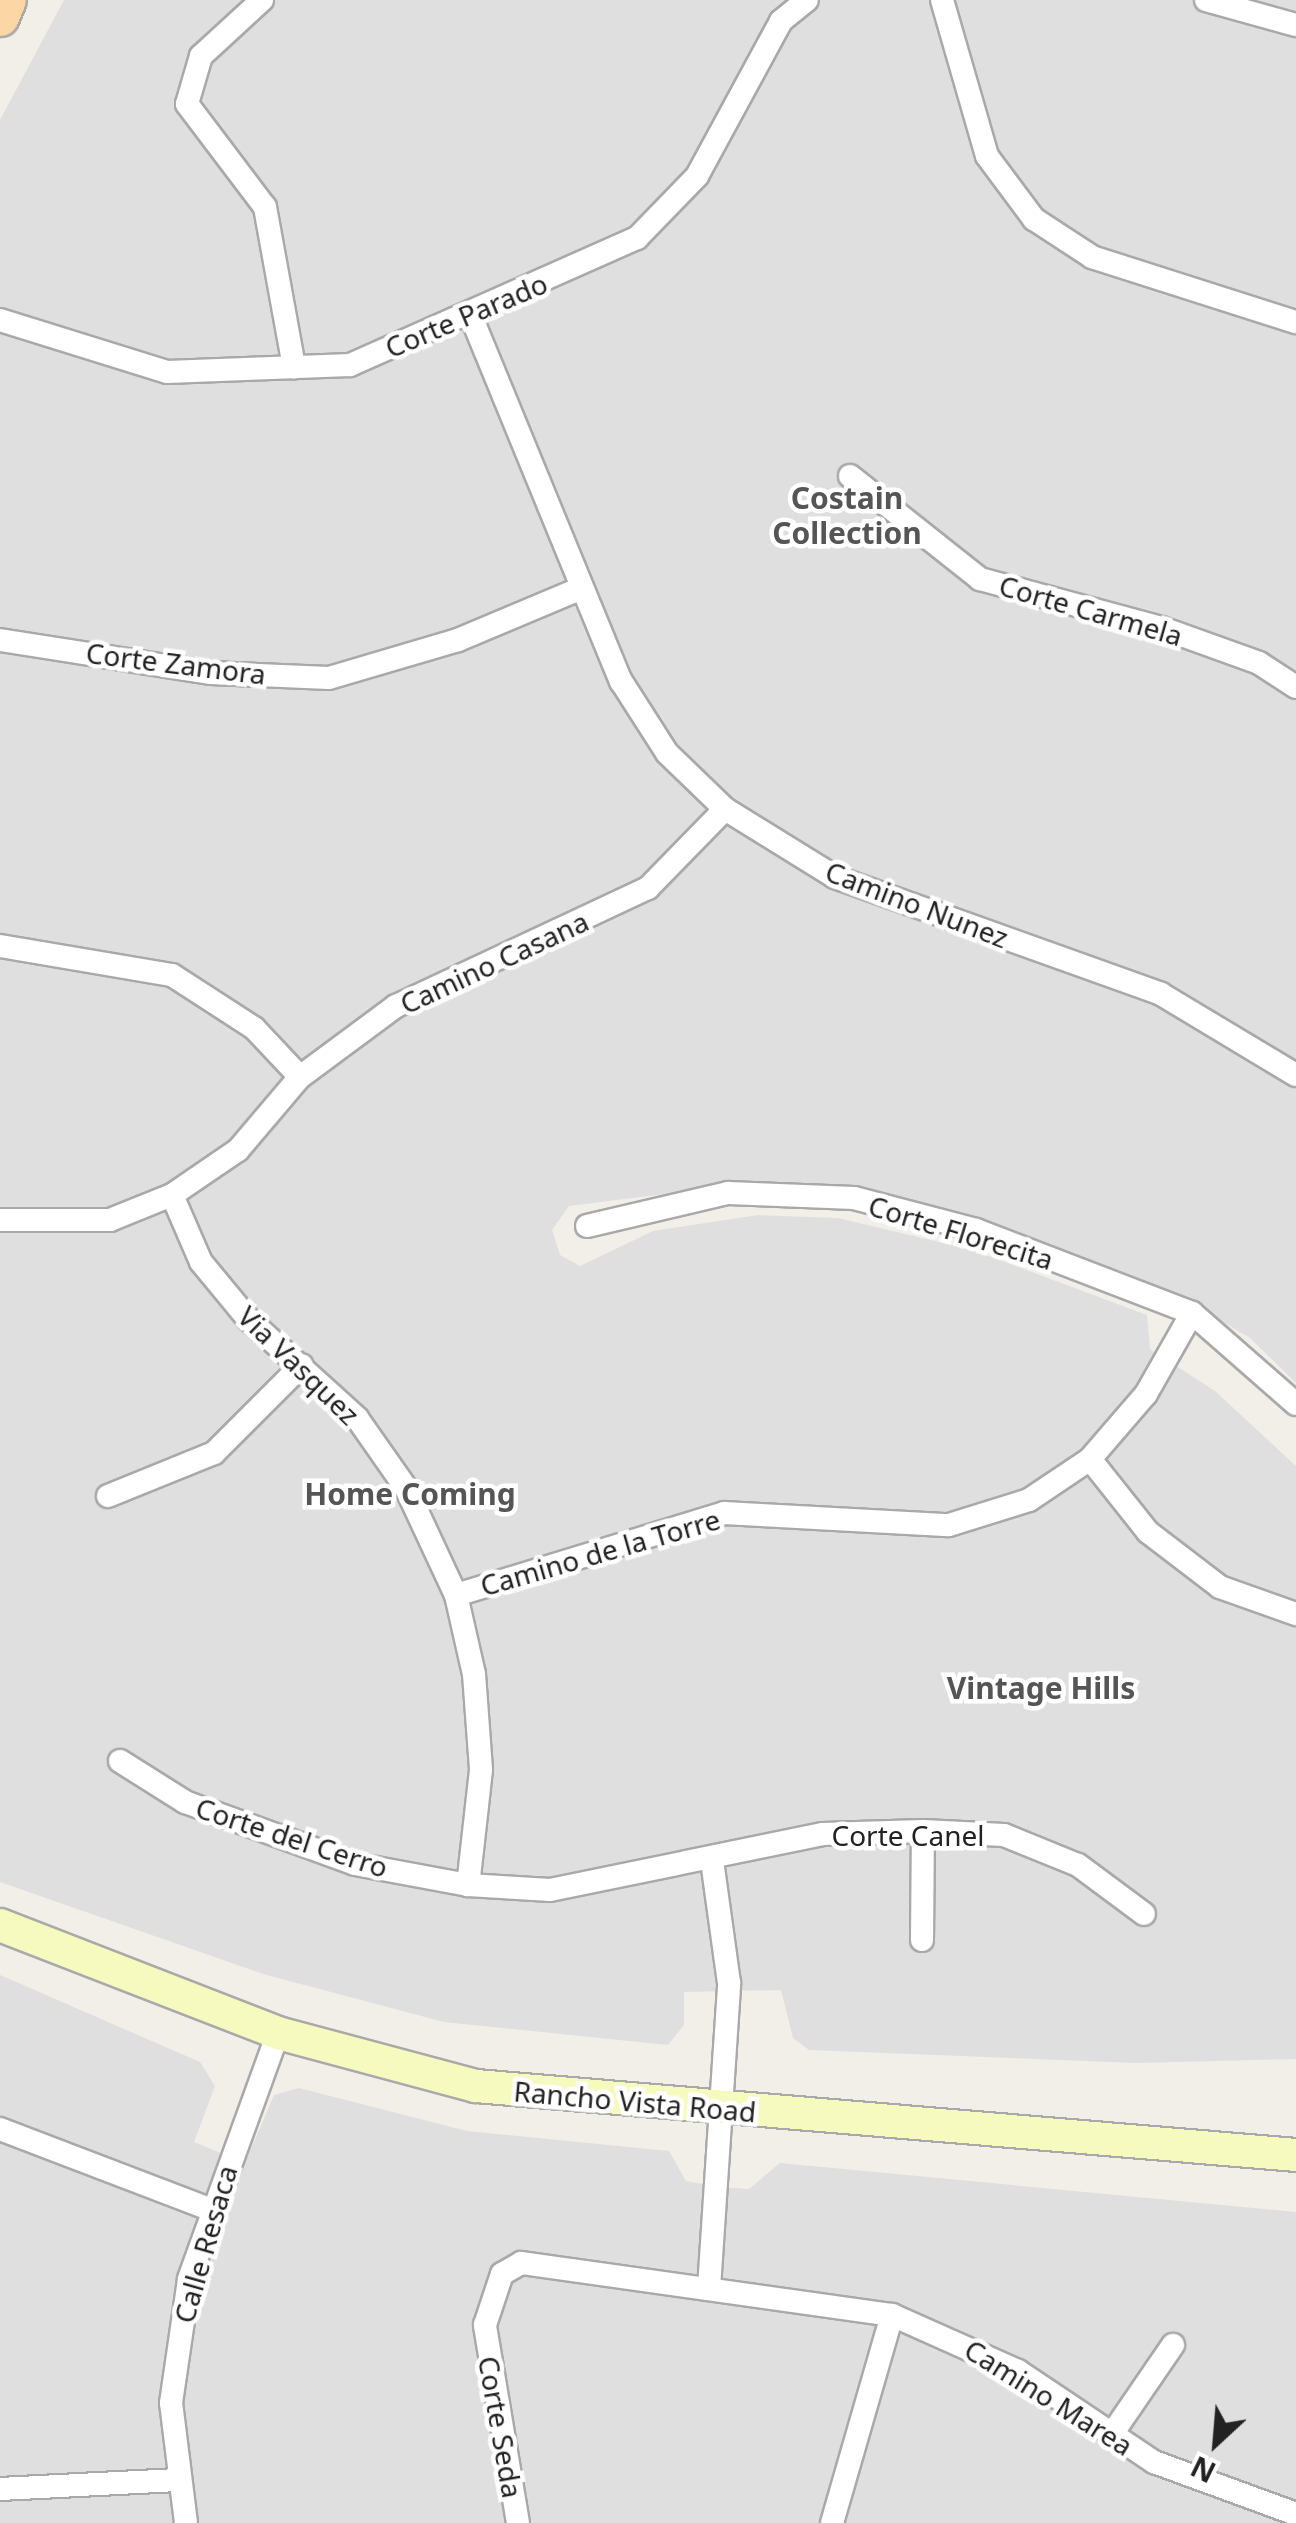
<!DOCTYPE html>
<style>
body{margin:0}
#map{position:relative;width:1296px;height:2523px;overflow:hidden;background:#f2efe9;font-family:"Noto Sans",sans-serif}
div>[style]{position:absolute}
.residential>*{inset:0;background:#e0dfdf}
.roads{filter:drop-shadow(2px 0 #a9a9a9) drop-shadow(-2px 0 #a9a9a9) drop-shadow(0 2px #a9a9a9) drop-shadow(0 -2px #a9a9a9)}
.minor>*{height:22px;margin:-11px;padding:0 11px;transform-origin:11px;border-radius:11px;background:#fff}
.secondary>*{height:32px;margin:-16px;padding:0 16px;transform-origin:16px;border-radius:16px;background:#f7fabf}
.primary>*{height:38px;margin:-19px;padding:0 19px;transform-origin:19px;border-radius:19px;background:#fcd6a4}
span{translate:-50% -50%;white-space:nowrap;text-align:center;line-height:1.15;-webkit-text-stroke:9px #fff;paint-order:stroke}
.street-label{font-size:28px;color:#222}
.neighbourhood-label{font-size:30px;color:#555;font-weight:700}
.north{position:absolute;left:1166px;top:2393px;width:100px;height:100px;-webkit-text-stroke:8px #fff;paint-order:stroke;rotate:206deg;font-size:28px;font-weight:700;line-height:40px;text-align:center;color:#222}
.north::after{content:'';display:block;margin:auto;width:35px;height:45px;background:#222;clip-path:polygon(50% 0,100% 100%,50% 72%,0 100%)}
</style>
<div id="map">
<div class="residential">
<div style="clip-path:polygon(64px 0,1296px 0,1296px 1383px,1250px 1338px,1171px 1291px,876px 1193px,704px 1189px,569px 1206px,552px 1230px,560px 1255px,580px 1266px,653px 1231px,758px 1215px,838px 1218px,973px 1250px,1147px 1315px,1150px 1349px,1215px 1391px,1296px 1466px,1296px 2059px,1137px 2063px,809px 2050px,793px 2038px,781px 1990px,684px 1992px,684px 2025px,668px 2045px,444px 2022px,263px 1974px,0 1882px,0 120px)"></div>
<div style="clip-path:polygon(0 1975px,200px 2062px,215px 2086px,194px 2142px,245px 2163px,274px 2095px,299px 2088px,467px 2131px,669px 2151px,686px 2181px,718px 2187px,749px 2189px,780px 2163px,1296px 2212px,1296px 2523px,0 2523px)"></div>
</div>
<div class="roads">
<div class="minor">
<div style="left:262px;top:0;width:83px;rotate:137.4deg"></div>
<div style="left:201px;top:56px;width:50px;rotate:106.3deg"></div>
<div style="left:187px;top:104px;width:129px;rotate:52.9deg"></div>
<div style="left:265px;top:207px;width:163px;rotate:79.7deg"></div>
<div style="left:942px;top:0;width:162px;rotate:73.9deg"></div>
<div style="left:987px;top:156px;width:79px;rotate:53.3deg"></div>
<div style="left:1034px;top:219px;width:69px;rotate:33.2deg"></div>
<div style="left:1092px;top:257px;width:214px;rotate:17.7deg"></div>
<div style="left:1206px;top:0;width:93px;rotate:15.5deg"></div>
<div style="left:471px;top:316px;width:395px;rotate:67.7deg"></div>
<div style="left:621px;top:681px;width:85px;rotate:57.4deg"></div>
<div style="left:667px;top:753px;width:81px;rotate:44deg"></div>
<div style="left:725px;top:809px;width:129px;rotate:31.7deg"></div>
<div style="left:835px;top:877px;width:346px;rotate:19.7deg"></div>
<div style="left:1161px;top:994px;width:157px;rotate:31deg"></div>
<div style="left:0;top:320px;width:175px;rotate:17.3deg"></div>
<div style="left:167px;top:372px;width:183px;rotate:-2.2deg"></div>
<div style="left:350px;top:365px;width:314px;rotate:-23.9deg"></div>
<div style="left:637px;top:238px;width:86px;rotate:-45.9deg"></div>
<div style="left:697px;top:176px;width:176px;rotate:-61.5deg"></div>
<div style="left:781px;top:21px;width:33px;rotate:-39deg"></div>
<div style="left:850px;top:476px;width:166px;rotate:38.4deg"></div>
<div style="left:980px;top:579px;width:188px;rotate:15.1deg"></div>
<div style="left:1162px;top:628px;width:103px;rotate:19.8deg"></div>
<div style="left:1259px;top:663px;width:44px;rotate:33deg"></div>
<div style="left:0;top:640px;width:214px;rotate:8.9deg"></div>
<div style="left:211px;top:673px;width:118px;rotate:2.4deg"></div>
<div style="left:329px;top:678px;width:134px;rotate:-16.4deg"></div>
<div style="left:458px;top:640px;width:129px;rotate:-22.8deg"></div>
<div style="left:0;top:946px;width:174px;rotate:9.6deg"></div>
<div style="left:172px;top:975px;width:98px;rotate:32.9deg"></div>
<div style="left:254px;top:1028px;width:67px;rotate:46.8deg"></div>
<div style="left:172px;top:1195px;width:73px;rotate:66.6deg"></div>
<div style="left:201px;top:1262px;width:74px;rotate:50.5deg"></div>
<div style="left:248px;top:1319px;width:147px;rotate:42.2deg"></div>
<div style="left:357px;top:1418px;width:85px;rotate:55deg"></div>
<div style="left:406px;top:1488px;width:118px;rotate:65deg"></div>
<div style="left:456px;top:1595px;width:81px;rotate:77.2deg"></div>
<div style="left:474px;top:1674px;width:96px;rotate:85.8deg"></div>
<div style="left:481px;top:1770px;width:116px;rotate:96.4deg"></div>
<div style="left:0;top:1220px;width:110px"></div>
<div style="left:110px;top:1220px;width:67px;rotate:-22deg"></div>
<div style="left:172px;top:1195px;width:80px;rotate:-34.3deg"></div>
<div style="left:238px;top:1150px;width:96px;rotate:-49.7deg"></div>
<div style="left:300px;top:1077px;width:119px;rotate:-36.5deg"></div>
<div style="left:396px;top:1006px;width:278px;rotate:-25.1deg"></div>
<div style="left:648px;top:888px;width:110px;rotate:-45.7deg"></div>
<div style="left:587px;top:1226px;width:145px;rotate:-13.2deg"></div>
<div style="left:728px;top:1193px;width:126px;rotate:2.3deg"></div>
<div style="left:854px;top:1198px;width:126px;rotate:14.7deg"></div>
<div style="left:976px;top:1230px;width:231px;rotate:21deg"></div>
<div style="left:1192px;top:1313px;width:138px;rotate:41.2deg"></div>
<div style="left:1090px;top:1459px;width:93px;rotate:51.5deg"></div>
<div style="left:1148px;top:1532px;width:91px;rotate:37.4deg"></div>
<div style="left:1220px;top:1587px;width:81px;rotate:19.6deg"></div>
<div style="left:108px;top:1496px;width:114px;rotate:-22.1deg"></div>
<div style="left:214px;top:1453px;width:124px;rotate:-45deg"></div>
<div style="left:456px;top:1595px;width:280px;rotate:-17deg"></div>
<div style="left:724px;top:1513px;width:225px;rotate:3.1deg"></div>
<div style="left:949px;top:1525px;width:84px;rotate:-17.4deg"></div>
<div style="left:1029px;top:1500px;width:73px;rotate:-33.9deg"></div>
<div style="left:1090px;top:1459px;width:86px;rotate:-49.3deg"></div>
<div style="left:1146px;top:1394px;width:93px;rotate:-60.4deg"></div>
<div style="left:120px;top:1761px;width:77px;rotate:32.2deg"></div>
<div style="left:185px;top:1802px;width:181px;rotate:20deg"></div>
<div style="left:355px;top:1864px;width:115px;rotate:10.5deg"></div>
<div style="left:468px;top:1885px;width:82px;rotate:3.5deg"></div>
<div style="left:550px;top:1890px;width:279px;rotate:-11.6deg"></div>
<div style="left:823px;top:1834px;width:100px;rotate:-1.7deg"></div>
<div style="left:923px;top:1831px;width:81px;rotate:2.8deg"></div>
<div style="left:1004px;top:1835px;width:80px;rotate:22.1deg"></div>
<div style="left:1078px;top:1865px;width:82px;rotate:36.6deg"></div>
<div style="left:922px;top:1940px;width:109px;rotate:-89.5deg"></div>
<div style="left:0;top:2129px;width:225px;rotate:20.9deg"></div>
<div style="left:709px;top:2288px;width:306px;rotate:-86.2deg"></div>
<div style="left:729px;top:1983px;width:124px;rotate:-97.9deg"></div>
<div style="left:1112px;top:2434px;width:108px;rotate:-55.6deg"></div>
<div style="left:0;top:2489px;width:177px;rotate:-2.9deg"></div>
<div style="left:186px;top:2523px;width:121px;rotate:-97.1deg"></div>
<div style="left:171px;top:2403px;width:125px;rotate:-81.7deg"></div>
<div style="left:189px;top:2279px;width:262px;rotate:-70.1deg"></div>
<div style="left:518px;top:2523px;width:201px;rotate:-99.5deg"></div>
<div style="left:485px;top:2325px;width:54px;rotate:-71.6deg"></div>
<div style="left:502px;top:2274px;width:22px;rotate:-30deg"></div>
<div style="left:521px;top:2263px;width:375px;rotate:8deg"></div>
<div style="left:892px;top:2315px;width:138px;rotate:24deg"></div>
<div style="left:1018px;top:2371px;width:164px;rotate:33.8deg"></div>
<div style="left:1154px;top:2462px;width:151px;rotate:20.1deg"></div>
<div style="left:832px;top:2523px;width:216px;rotate:-73.9deg"></div>
</div>
<div class="secondary">
<div style="left:0;top:1925px;width:298px;rotate:21.2deg"></div>
<div style="left:278px;top:2033px;width:205px;rotate:15deg"></div>
<div style="left:476px;top:2086px;width:823px;rotate:4.81deg"></div>
</div>
<div class="primary">
<div style="left:0;top:17px;width:18px;rotate:-68deg"></div>
</div>
</div>
<div class="street-label">
<span style="left:466px;top:315px;rotate:-23deg">Corte Parado</span>
<span style="left:1091px;top:610px;rotate:16deg">Corte Carmela</span>
<span style="left:176px;top:663px;rotate:7deg">Corte Zamora</span>
<span style="left:917px;top:904px;rotate:21deg">Camino Nunez</span>
<span style="left:494px;top:962px;rotate:-25deg">Camino Casana</span>
<span style="left:961px;top:1232px;rotate:17deg">Corte Florecita</span>
<span style="left:299px;top:1365px;rotate:44deg">Via Vasquez</span>
<span style="left:600px;top:1552px;rotate:-16deg">Camino de la Torre</span>
<span style="left:908px;top:1835px">Corte Canel</span>
<span style="left:292px;top:1837px;rotate:18deg">Corte del Cerro</span>
<span style="left:635px;top:2101px;rotate:5deg">Rancho Vista Road</span>
<span style="left:205px;top:2244px;rotate:-74deg">Calle Resaca</span>
<span style="left:1049px;top:2397px;rotate:32deg">Camino Marea</span>
<span style="left:501px;top:2427px;rotate:80deg">Corte Seda</span>
</div>
<div class="neighbourhood-label">
<span style="left:847px;top:515px">Costain<br>Collection</span>
<span style="left:410px;top:1494px">Home Coming</span>
<span style="left:1041px;top:1688px">Vintage Hills</span>
</div>
<div class="north">N</div>
</div>
